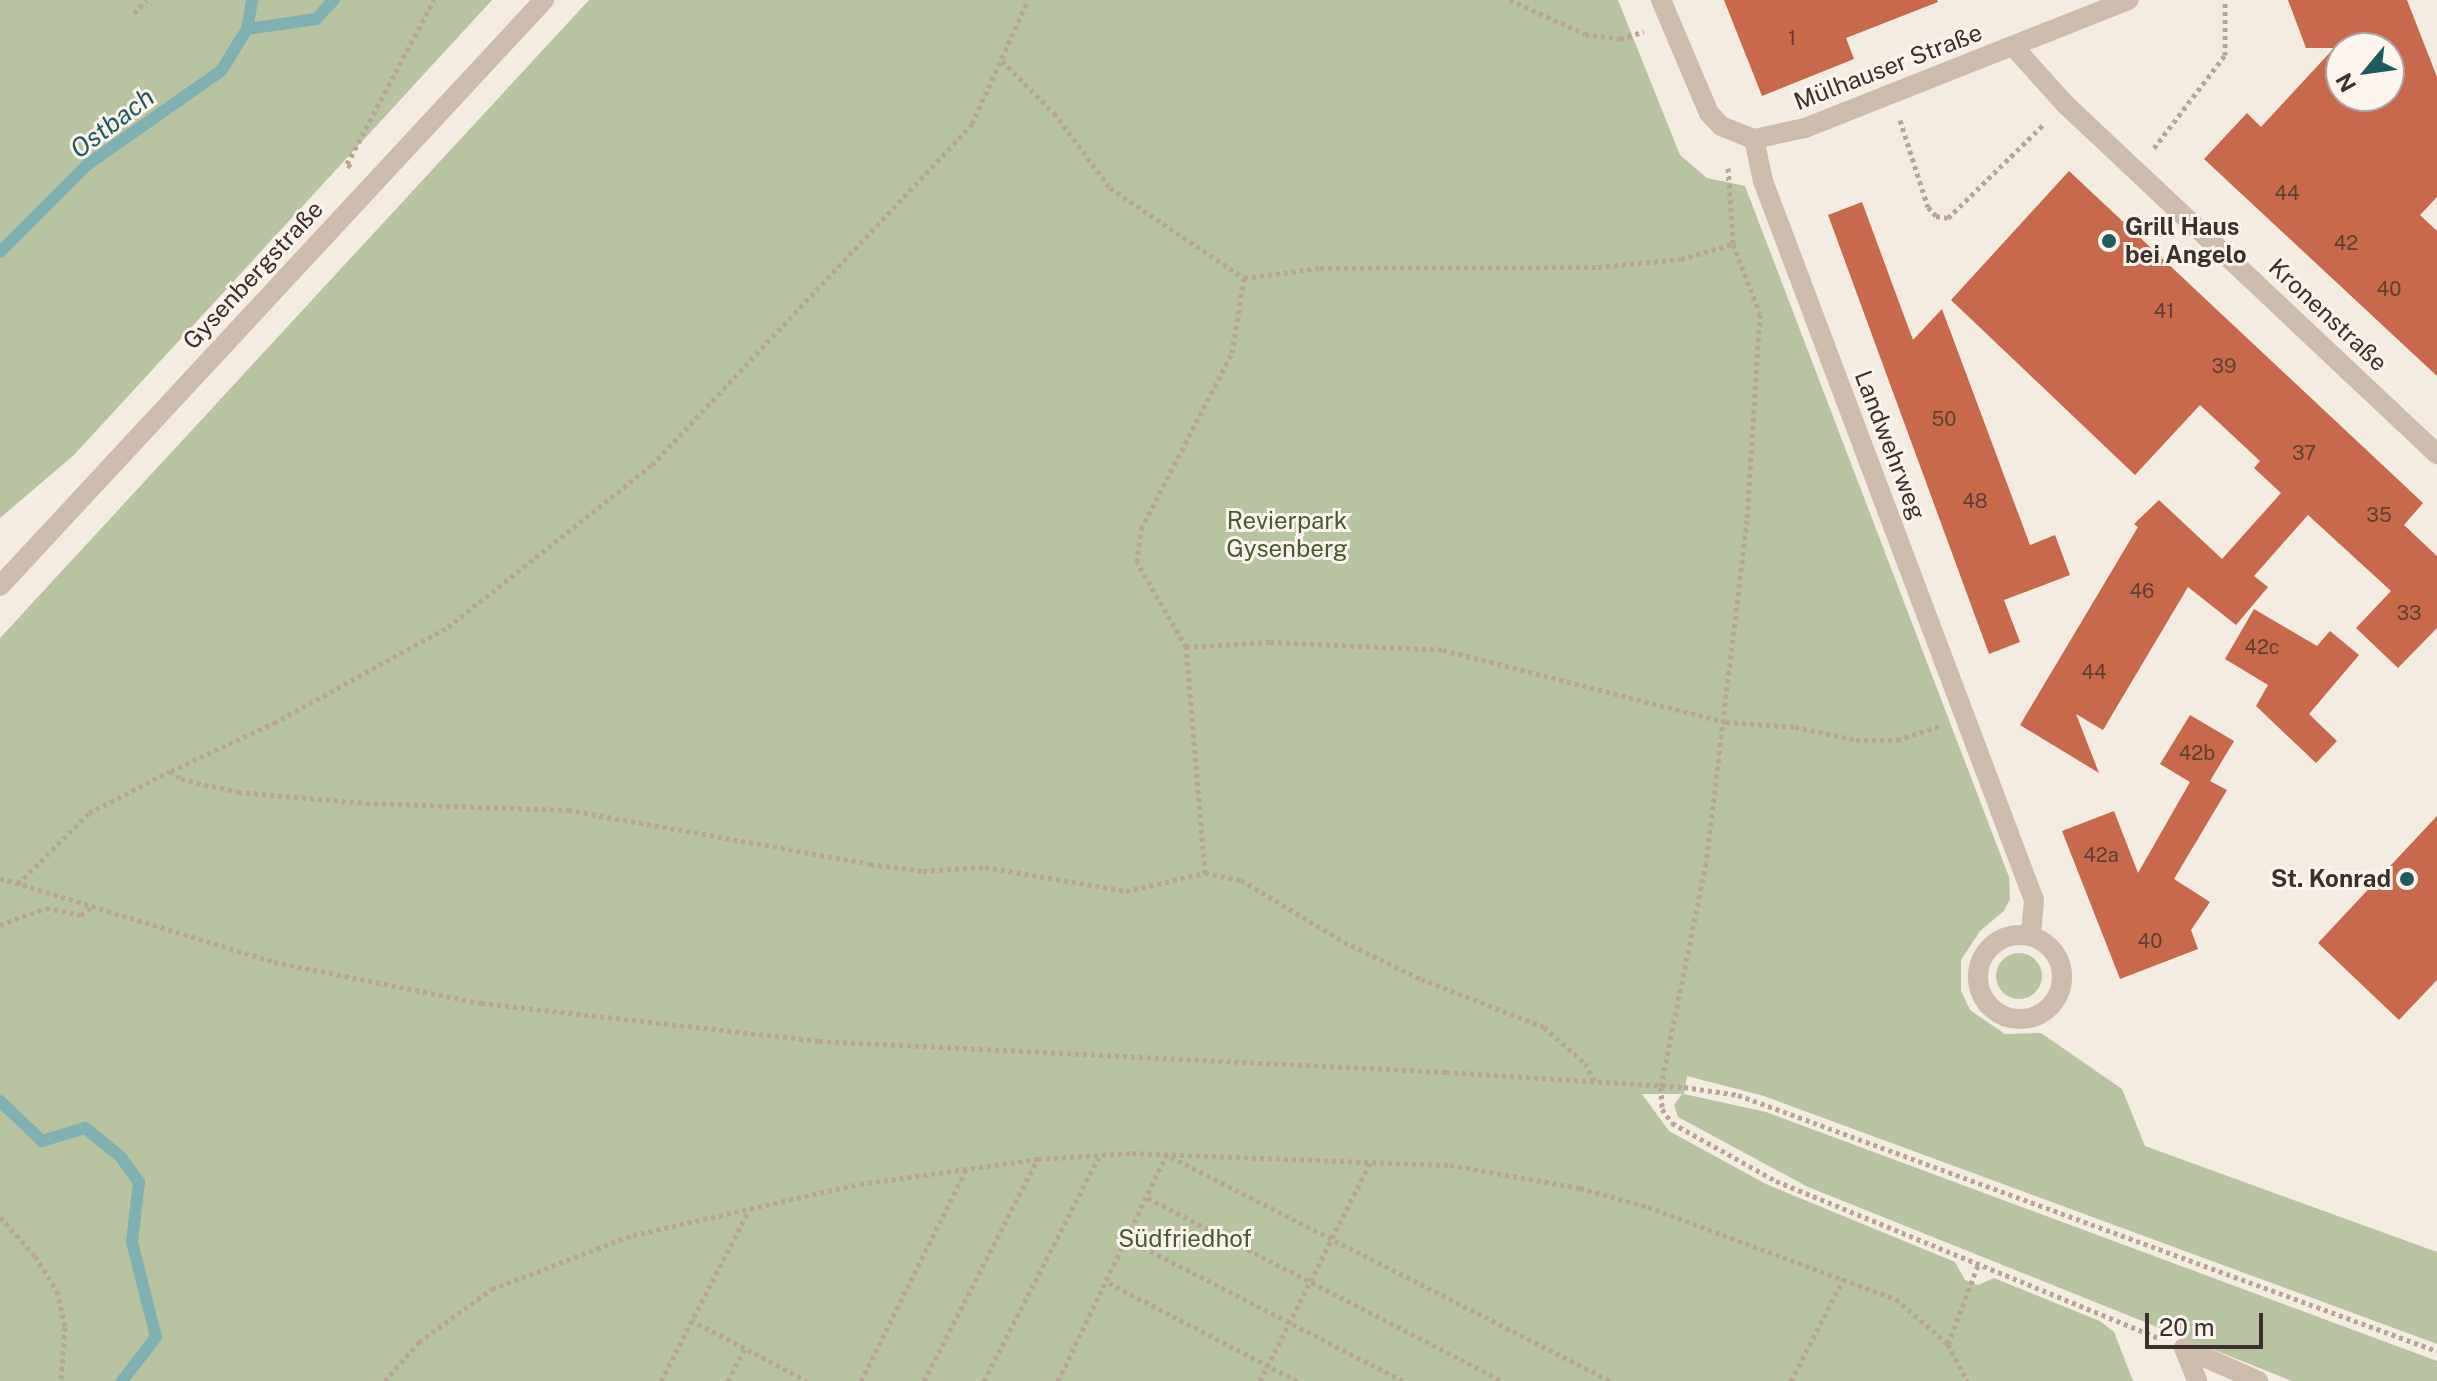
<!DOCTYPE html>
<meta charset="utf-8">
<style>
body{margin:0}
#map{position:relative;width:2437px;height:1381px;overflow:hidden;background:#f4ebe1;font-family:"Public Sans",sans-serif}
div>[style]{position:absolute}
.green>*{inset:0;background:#b8c4a0}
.round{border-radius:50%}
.stream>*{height:12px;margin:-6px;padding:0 6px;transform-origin:6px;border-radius:6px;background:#7fb0b2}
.building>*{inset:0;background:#c8694b}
.path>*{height:5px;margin-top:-2.5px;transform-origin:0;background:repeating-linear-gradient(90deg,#b9a596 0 4px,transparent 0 8px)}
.minor>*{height:20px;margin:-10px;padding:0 10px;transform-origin:10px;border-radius:10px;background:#cdbbac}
.minor>.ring{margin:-10px;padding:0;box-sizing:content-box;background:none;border:20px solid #cdbbac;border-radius:50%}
.dots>*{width:22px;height:22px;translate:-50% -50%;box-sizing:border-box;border:4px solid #fbf5ee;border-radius:50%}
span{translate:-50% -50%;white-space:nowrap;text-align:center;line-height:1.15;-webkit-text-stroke:6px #fbf5ee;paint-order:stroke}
.number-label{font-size:20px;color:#5e3e33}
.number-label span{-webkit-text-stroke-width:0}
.street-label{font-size:24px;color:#3b302b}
.poi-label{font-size:24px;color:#3b302b;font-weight:700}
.left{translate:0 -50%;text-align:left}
.right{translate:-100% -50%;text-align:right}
.park-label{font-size:24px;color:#4a5a2e}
.water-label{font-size:26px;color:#1f5a5e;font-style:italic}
.north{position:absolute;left:2325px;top:32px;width:80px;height:80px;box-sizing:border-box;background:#fbf5ee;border:2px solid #aea6a0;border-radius:50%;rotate:241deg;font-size:22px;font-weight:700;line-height:32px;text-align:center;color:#3b302b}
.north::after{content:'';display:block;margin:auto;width:28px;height:36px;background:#1f5a5e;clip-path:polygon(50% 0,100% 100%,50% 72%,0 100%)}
.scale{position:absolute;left:2145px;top:1313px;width:118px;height:36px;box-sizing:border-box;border:4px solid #3b302b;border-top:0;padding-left:10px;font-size:24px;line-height:28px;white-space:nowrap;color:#3b302b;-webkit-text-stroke:6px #fbf5ee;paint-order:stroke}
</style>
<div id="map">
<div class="green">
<div style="clip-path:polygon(0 0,492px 0,74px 455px,0 518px)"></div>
<div style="clip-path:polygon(589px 0,1618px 0,1680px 155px,1707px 178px,1745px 186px,2009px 877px,2010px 899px,2004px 911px,1980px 931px,1961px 960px,1961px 991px,1970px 1010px,2005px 1034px,2041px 1033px,2122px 1089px,2145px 1146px,2437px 1252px,2437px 1344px,1764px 1096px,1687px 1076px,1684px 1094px,1766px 1112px,2437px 1361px,2437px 1381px,2292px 1381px,1808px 1187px,1678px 1117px,1674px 1105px,1682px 1094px,1642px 1094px,1669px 1131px,1766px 1184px,1955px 1262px,1965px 1280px,1978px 1285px,1994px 1278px,2100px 1321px,2114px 1332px,2133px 1381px,0 1381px,0 638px)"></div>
<div class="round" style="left:1996px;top:953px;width:46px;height:46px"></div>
</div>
<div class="stream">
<div style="left:247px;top:29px;width:70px;rotate:-8.2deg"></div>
<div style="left:316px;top:19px;width:26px;rotate:-47deg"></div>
<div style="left:0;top:252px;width:124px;rotate:-45deg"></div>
<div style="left:88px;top:164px;width:162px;rotate:-35deg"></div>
<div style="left:221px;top:71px;width:49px;rotate:-58.2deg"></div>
<div style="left:247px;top:29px;width:29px;rotate:-80deg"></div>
<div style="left:0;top:1101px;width:58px;rotate:43.6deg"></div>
<div style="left:42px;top:1141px;width:45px;rotate:-16.8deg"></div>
<div style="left:85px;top:1128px;width:45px;rotate:38.7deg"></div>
<div style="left:120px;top:1156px;width:32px;rotate:54deg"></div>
<div style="left:139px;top:1182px;width:60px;rotate:96.7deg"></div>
<div style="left:132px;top:1242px;width:98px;rotate:75.8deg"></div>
<div style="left:156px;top:1337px;width:56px;rotate:127.7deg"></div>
</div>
<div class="building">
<div style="clip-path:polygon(1724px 0,1937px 0,1938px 2px,1846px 38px,1854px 59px,1762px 96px)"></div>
<div style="clip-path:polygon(evenodd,2288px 0,2407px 0,2437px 77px,2437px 197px,2420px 215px,2437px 231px,2437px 376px,2204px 159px,2247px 113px,2261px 127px,2334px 48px,2306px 48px,2288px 0,2341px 48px,2389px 48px,2389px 96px,2341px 96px,2341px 48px)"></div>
<div style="clip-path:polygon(2069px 171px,2423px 503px,2404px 525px,2437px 556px,2437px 628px,2398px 668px,2356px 628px,2391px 591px,2308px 515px,2254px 576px,2268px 587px,2236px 625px,2188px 587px,2103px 730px,2076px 714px,2099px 773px,2020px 725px,2138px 527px,2134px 524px,2159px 500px,2222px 559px,2281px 493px,2254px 468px,2260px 461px,2200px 405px,2135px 475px,1951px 300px)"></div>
<div style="clip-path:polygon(1862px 202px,1913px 340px,1942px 309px,2030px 545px,2055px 535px,2070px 575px,2004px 600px,2020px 642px,1989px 654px,1828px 215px)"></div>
<div style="clip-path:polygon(2254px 609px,2317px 646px,2330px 631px,2359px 655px,2309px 714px,2337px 741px,2316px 763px,2256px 706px,2268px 685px,2225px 659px)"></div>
<div style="clip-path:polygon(2190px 715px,2234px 741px,2210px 781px,2227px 790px,2174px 879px,2210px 902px,2191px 930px,2198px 949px,2120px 979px,2062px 831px,2114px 811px,2138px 873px,2190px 782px,2160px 764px)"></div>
<div style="clip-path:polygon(2437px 816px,2437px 980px,2399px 1020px,2318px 943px)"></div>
</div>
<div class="path">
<div style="left:1510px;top:0;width:82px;rotate:24.4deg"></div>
<div style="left:1585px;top:34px;width:35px;rotate:8deg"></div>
<div style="left:1620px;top:39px;width:25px;rotate:-18deg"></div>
<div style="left:134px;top:13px;width:18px;rotate:-45deg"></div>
<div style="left:1002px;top:61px;width:74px;rotate:45deg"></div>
<div style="left:1054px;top:113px;width:94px;rotate:53.3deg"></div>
<div style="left:1110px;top:188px;width:161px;rotate:33.9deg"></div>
<div style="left:1244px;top:278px;width:77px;rotate:-7.5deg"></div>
<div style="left:1320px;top:268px;width:278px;rotate:-0.2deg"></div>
<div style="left:1598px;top:267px;width:83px;rotate:-5.5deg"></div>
<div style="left:1681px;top:259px;width:54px;rotate:-16.1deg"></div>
<div style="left:1900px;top:120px;width:91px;rotate:72.2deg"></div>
<div style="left:1928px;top:207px;width:12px;rotate:48deg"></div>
<div style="left:1936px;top:216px;width:12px;rotate:9deg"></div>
<div style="left:1948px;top:218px;width:134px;rotate:-44.4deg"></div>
<div style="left:2154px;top:148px;width:117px;rotate:-52.6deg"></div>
<div style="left:2225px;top:55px;width:55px;rotate:-90deg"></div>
<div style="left:351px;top:167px;width:5px;rotate:-143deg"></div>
<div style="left:347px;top:164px;width:186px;rotate:-62.1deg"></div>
<div style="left:1728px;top:168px;width:76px;rotate:86.2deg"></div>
<div style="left:1733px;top:244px;width:75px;rotate:68.9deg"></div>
<div style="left:1760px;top:314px;width:206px;rotate:93.6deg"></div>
<div style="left:1747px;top:520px;width:345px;rotate:96.8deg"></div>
<div style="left:1706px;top:863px;width:228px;rotate:101.4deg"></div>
<div style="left:1661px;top:1087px;width:22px;rotate:87deg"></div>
<div style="left:1662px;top:1109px;width:17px;rotate:54deg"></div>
<div style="left:1672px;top:1123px;width:119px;rotate:29.1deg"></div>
<div style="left:1776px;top:1181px;width:412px;rotate:22.3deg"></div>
<div style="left:1186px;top:647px;width:84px;rotate:-3.4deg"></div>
<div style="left:1270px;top:642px;width:173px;rotate:2.6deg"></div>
<div style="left:1443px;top:650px;width:292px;rotate:14.3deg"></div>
<div style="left:1726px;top:722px;width:69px;rotate:4.1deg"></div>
<div style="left:1795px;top:727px;width:62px;rotate:12deg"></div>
<div style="left:1856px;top:740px;width:41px"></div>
<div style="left:1897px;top:740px;width:45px;rotate:-18deg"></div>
<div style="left:171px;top:771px;width:114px;rotate:-25deg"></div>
<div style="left:274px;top:723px;width:199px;rotate:-28.9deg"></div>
<div style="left:448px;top:627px;width:260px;rotate:-38.5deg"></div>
<div style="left:652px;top:465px;width:468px;rotate:-46.8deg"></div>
<div style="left:972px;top:124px;width:136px;rotate:-65.7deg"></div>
<div style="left:1205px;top:873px;width:227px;rotate:-94.8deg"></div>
<div style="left:1186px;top:647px;width:98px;rotate:-120deg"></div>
<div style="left:1137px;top:562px;width:33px;rotate:-83deg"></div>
<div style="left:1141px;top:529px;width:198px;rotate:-62.7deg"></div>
<div style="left:1232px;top:353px;width:76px;rotate:-80.9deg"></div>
<div style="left:0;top:878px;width:287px;rotate:17deg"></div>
<div style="left:274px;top:962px;width:211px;rotate:11.2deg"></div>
<div style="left:481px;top:1003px;width:340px;rotate:6.4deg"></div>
<div style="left:819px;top:1041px;width:628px;rotate:2.83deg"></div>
<div style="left:1446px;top:1072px;width:238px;rotate:3.6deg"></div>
<div style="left:1684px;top:1087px;width:55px;rotate:8.4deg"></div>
<div style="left:1738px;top:1095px;width:744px;rotate:20.11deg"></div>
<div style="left:18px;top:884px;width:100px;rotate:-45deg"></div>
<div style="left:89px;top:813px;width:91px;rotate:-27.4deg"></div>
<div style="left:170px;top:771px;width:14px;rotate:36deg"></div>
<div style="left:181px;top:779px;width:58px;rotate:12.8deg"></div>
<div style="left:238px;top:792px;width:128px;rotate:4.9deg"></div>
<div style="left:366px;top:803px;width:202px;rotate:2deg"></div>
<div style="left:568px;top:810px;width:307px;rotate:10.1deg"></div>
<div style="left:870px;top:864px;width:53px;rotate:7.5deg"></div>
<div style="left:923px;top:871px;width:62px;rotate:-3.7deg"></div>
<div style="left:985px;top:867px;width:143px;rotate:9.7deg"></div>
<div style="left:1126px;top:891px;width:81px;rotate:-12.8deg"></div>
<div style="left:1205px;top:873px;width:37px;rotate:11deg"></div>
<div style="left:1241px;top:880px;width:120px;rotate:31deg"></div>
<div style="left:1344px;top:942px;width:85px;rotate:25.7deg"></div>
<div style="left:1421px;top:979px;width:132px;rotate:21.3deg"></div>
<div style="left:1544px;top:1027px;width:55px;rotate:41.3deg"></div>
<div style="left:1585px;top:1063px;width:22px;rotate:63deg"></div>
<div style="left:0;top:925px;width:49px;rotate:-20.3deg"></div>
<div style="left:46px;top:908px;width:36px;rotate:11deg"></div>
<div style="left:81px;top:915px;width:14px;rotate:-36deg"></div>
<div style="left:1171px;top:1157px;width:494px;rotate:27deg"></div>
<div style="left:1148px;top:1198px;width:399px;rotate:27.3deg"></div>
<div style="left:0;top:1217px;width:52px;rotate:48.1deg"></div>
<div style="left:35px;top:1256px;width:41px;rotate:57.8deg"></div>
<div style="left:57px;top:1291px;width:37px;rotate:77deg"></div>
<div style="left:65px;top:1327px;width:54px;rotate:94.2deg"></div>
<div style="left:1129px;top:1240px;width:308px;rotate:27.2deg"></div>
<div style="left:1109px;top:1283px;width:212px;rotate:27.5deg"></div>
<div style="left:691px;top:1320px;width:131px;rotate:27.7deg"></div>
<div style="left:1948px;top:1344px;width:85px;rotate:-69.2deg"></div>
<div style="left:385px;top:1381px;width:52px;rotate:-48.9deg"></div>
<div style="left:419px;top:1342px;width:90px;rotate:-36deg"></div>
<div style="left:492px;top:1289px;width:151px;rotate:-21deg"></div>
<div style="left:633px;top:1235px;width:233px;rotate:-12.7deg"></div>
<div style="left:860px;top:1184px;width:180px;rotate:-8deg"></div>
<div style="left:1038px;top:1159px;width:94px;rotate:-3.7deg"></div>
<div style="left:1132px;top:1153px;width:318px;rotate:2.2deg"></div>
<div style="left:1450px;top:1165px;width:132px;rotate:10deg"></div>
<div style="left:1580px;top:1188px;width:71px;rotate:15.6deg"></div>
<div style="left:1648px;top:1207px;width:265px;rotate:20.4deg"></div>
<div style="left:1896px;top:1299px;width:69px;rotate:40.9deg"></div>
<div style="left:1948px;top:1344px;width:42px;rotate:62.8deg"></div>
<div style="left:661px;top:1381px;width:190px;rotate:-62.8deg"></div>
<div style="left:728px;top:1381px;width:37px;rotate:-63deg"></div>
<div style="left:861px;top:1381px;width:239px;rotate:-63.6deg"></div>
<div style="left:924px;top:1381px;width:248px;rotate:-62.9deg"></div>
<div style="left:984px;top:1381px;width:255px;rotate:-62.9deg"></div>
<div style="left:1058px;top:1381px;width:252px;rotate:-64.4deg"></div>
<div style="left:1260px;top:1381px;width:246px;rotate:-63.2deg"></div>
<div style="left:1791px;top:1381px;width:116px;rotate:-62.8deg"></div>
</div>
<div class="minor">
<div style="left:1661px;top:0;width:123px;rotate:67deg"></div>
<div style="left:1709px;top:113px;width:18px;rotate:47deg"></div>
<div style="left:1721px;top:126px;width:35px;rotate:22deg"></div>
<div style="left:1754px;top:139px;width:52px;rotate:-12.2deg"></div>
<div style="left:1805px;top:128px;width:348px;rotate:-21.6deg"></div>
<div style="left:2013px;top:46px;width:78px;rotate:48.1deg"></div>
<div style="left:2065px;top:104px;width:511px;rotate:43.25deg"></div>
<div style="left:1754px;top:139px;width:43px;rotate:77.9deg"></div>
<div style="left:1763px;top:181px;width:768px;rotate:69.35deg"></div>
<div style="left:2034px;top:900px;width:35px;rotate:95deg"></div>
<div style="left:0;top:586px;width:800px;rotate:-47.13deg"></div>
<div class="ring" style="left:1978px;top:935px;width:64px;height:64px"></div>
<div style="left:2184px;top:1348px;width:81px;rotate:24deg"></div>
<div style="left:2184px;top:1348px;width:35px;rotate:68deg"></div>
</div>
<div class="dots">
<div style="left:2109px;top:241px;background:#1f5a5e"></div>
<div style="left:2407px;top:879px;background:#1f5a5e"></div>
</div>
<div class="number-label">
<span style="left:1792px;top:38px">1</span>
<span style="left:2287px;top:193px">44</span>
<span style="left:2346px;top:243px">42</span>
<span style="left:2389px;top:289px">40</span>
<span style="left:2164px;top:311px">41</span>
<span style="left:2224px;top:366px">39</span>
<span style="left:1944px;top:419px">50</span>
<span style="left:2304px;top:453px">37</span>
<span style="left:1975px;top:501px">48</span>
<span style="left:2379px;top:515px">35</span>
<span style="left:2142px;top:591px">46</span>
<span style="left:2409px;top:613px">33</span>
<span style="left:2262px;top:647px">42c</span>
<span style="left:2094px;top:672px">44</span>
<span style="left:2197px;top:753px">42b</span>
<span style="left:2101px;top:855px">42a</span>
<span style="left:2150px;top:941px">40</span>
</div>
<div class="street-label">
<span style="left:1888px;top:67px;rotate:-21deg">Mülhauser Straße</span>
<span style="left:253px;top:275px;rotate:-47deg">Gysenbergstraße</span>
<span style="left:2328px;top:315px;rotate:43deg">Kronenstraße</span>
<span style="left:1890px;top:445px;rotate:69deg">Landwehrweg</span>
</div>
<div class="poi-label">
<span class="left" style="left:2125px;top:241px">Grill Haus<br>bei Angelo</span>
<span class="right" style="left:2391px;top:879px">St. Konrad</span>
</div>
<div class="park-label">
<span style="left:1287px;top:535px">Revierpark<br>Gysenberg</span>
<span style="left:1185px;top:1239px">Südfriedhof</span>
</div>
<div class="water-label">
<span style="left:112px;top:123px;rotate:-37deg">Ostbach</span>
</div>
<div class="north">N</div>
<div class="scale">20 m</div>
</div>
